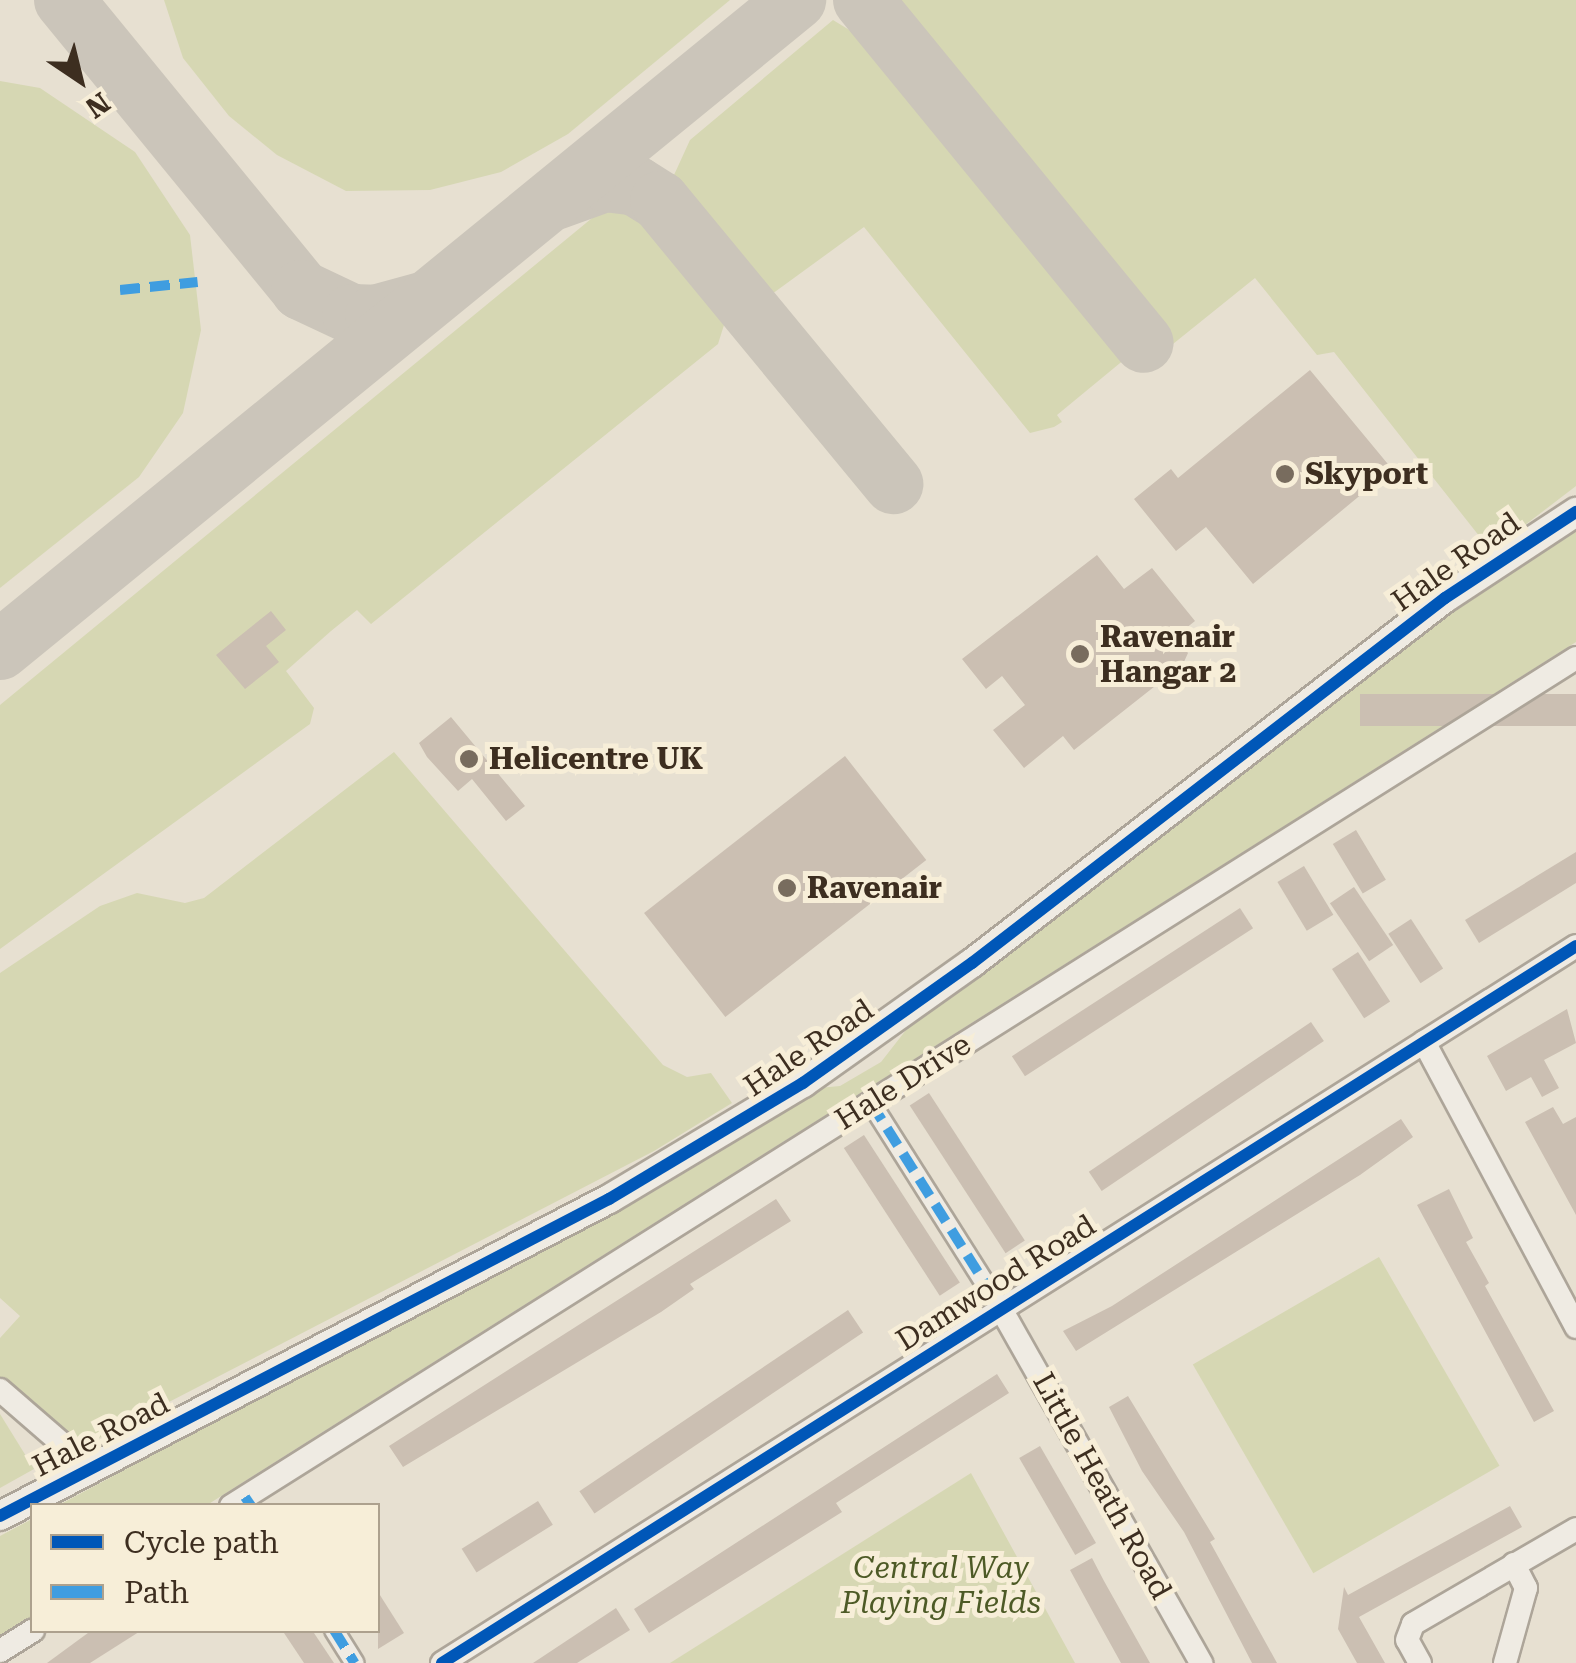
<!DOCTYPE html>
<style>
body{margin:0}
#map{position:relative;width:1576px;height:1663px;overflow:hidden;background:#e7e0d1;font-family:"Roboto Serif",serif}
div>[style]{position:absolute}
.green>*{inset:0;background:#d6d7b3;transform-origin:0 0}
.taxiway>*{height:60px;margin:-30px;padding:0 30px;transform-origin:30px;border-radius:30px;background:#cbc5ba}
.building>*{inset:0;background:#cbbfb2;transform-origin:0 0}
.roads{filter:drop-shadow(2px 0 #ada599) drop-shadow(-2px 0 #ada599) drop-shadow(0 2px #ada599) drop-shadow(0 -2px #ada599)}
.pedestrian>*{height:18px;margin:-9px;padding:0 9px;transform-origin:9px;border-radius:9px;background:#efebe3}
.minor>*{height:22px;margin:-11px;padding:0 11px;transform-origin:11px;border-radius:11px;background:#efebe3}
.tertiary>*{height:28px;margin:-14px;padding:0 14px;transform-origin:14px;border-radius:14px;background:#efebe3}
.quiet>*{height:10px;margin-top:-5px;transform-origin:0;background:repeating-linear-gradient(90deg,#3f9de0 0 20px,transparent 0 30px)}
.cycleway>*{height:12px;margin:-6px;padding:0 6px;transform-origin:6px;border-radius:6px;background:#0057b8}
.dots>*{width:28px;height:28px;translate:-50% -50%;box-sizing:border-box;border:5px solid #f7eed8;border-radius:50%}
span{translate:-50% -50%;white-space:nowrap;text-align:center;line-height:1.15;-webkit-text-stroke:10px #f7eed8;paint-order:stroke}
.poi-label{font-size:30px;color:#3d2e20;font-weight:700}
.left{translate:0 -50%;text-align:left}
.street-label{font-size:30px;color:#3d2e20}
.park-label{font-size:30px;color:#4d5a26;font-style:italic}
.legend{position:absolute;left:30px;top:1503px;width:350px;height:130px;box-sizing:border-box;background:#f7eed8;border:2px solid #ada18e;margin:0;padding:12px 18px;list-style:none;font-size:30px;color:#3d2e20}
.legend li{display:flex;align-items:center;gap:20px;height:50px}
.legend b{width:50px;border:2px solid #ada18e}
.north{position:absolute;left:30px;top:30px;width:100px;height:100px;-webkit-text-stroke:8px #f7eed8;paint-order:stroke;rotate:145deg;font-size:28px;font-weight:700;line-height:40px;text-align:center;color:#3d2e20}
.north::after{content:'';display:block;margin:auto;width:35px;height:45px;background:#3d2e20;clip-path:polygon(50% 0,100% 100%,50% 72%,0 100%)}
</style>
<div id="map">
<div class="green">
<div style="clip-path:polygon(164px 0,730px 0,568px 134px,501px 172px,430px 190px,346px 191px,277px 155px,229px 116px,183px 58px)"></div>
<div style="clip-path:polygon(900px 0,1576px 0,1576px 486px,1491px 551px,1334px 352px,1317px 355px,1255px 278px,1168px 348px,943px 68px)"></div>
<div style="clip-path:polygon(833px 20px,869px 42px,904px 77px,1131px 354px,1057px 415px,1062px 422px,1054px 427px,1030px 433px,864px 227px,772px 294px,742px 272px,678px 192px,674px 175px,690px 140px)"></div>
<div style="clip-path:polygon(0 81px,40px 88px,135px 152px,190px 235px,201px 330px,183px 413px,139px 477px,0 588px)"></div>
<div style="clip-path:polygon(623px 210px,647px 217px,673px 240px,718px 300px,724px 325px,718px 344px,371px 624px,357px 610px,331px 631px,286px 671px,314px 708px,310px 724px,0 949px,0 705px,597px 214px)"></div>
<div style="clip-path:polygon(1576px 525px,1576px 642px,207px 1505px,57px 1506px,712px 1156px,819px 1088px,840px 1086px,881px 1062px,917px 1016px,1457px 601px)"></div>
<div style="clip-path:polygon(394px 752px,663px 1065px,687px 1077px,711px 1073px,732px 1103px,654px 1151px,78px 1449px,0 1380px,0 1338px,20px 1316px,0 1298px,0 973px,100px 906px,137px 893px,185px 903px,204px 898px)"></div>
<div style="left:1379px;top:1257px;width:241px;height:215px;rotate:60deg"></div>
<div style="clip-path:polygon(0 1414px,34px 1469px,0 1488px)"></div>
<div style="clip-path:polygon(971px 1473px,1075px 1663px,670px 1663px)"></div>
<div style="clip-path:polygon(32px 1519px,32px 1617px,0 1638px,0 1536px)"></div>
</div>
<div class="taxiway">
<div style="left:64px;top:0;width:375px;rotate:50.7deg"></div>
<div style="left:301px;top:290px;width:56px;rotate:25.2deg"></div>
<div style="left:352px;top:314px;width:23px;rotate:2deg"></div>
<div style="left:375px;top:315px;width:53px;rotate:-15.4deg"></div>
<div style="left:863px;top:0;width:443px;rotate:50.7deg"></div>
<div style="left:555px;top:200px;width:53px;rotate:-19.8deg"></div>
<div style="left:605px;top:182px;width:31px;rotate:7deg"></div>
<div style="left:636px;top:186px;width:28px;rotate:32deg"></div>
<div style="left:660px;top:201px;width:367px;rotate:50.5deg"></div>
<div style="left:0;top:650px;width:1028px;rotate:-39.23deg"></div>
</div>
<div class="building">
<div style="clip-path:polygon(1310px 370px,1392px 469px,1253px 584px,1206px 527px,1176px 551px,1134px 499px,1171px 469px,1178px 478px)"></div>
<div style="clip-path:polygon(1097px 555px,1124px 589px,1152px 568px,1195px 621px,1175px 637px,1188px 653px,1183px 664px,1074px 750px,1063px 736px,1024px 768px,993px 730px,1025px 705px,1002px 676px,986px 689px,962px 659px)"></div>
<div style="clip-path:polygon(271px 611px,286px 630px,266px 646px,279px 662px,245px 689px,216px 655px)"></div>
<div style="left:1576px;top:694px;width:32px;height:216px;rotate:90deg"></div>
<div style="clip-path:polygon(451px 717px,525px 806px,506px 821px,472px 779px,458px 791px,427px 757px,419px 743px)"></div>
<div style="left:845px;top:756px;width:132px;height:255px;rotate:52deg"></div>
<div style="left:1356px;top:830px;width:58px;height:27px;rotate:59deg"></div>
<div style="clip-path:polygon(1576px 852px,1576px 883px,1479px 943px,1465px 920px)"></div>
<div style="left:1304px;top:866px;width:57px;height:31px;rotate:59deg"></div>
<div style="left:1354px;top:887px;width:70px;height:29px;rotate:56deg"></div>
<div style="left:1240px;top:908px;width:24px;height:272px;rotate:57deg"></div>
<div style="left:1411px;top:919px;width:59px;height:27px;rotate:57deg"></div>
<div style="left:1358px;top:952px;width:59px;height:31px;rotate:57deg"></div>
<div style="clip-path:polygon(1567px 1009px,1576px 1043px,1544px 1060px,1559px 1088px,1542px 1097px,1531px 1077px,1506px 1091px,1487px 1056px)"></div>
<div style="left:1311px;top:1022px;width:23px;height:268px;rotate:56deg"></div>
<div style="left:929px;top:1093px;width:176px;height:23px;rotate:57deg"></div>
<div style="clip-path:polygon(1553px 1107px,1563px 1124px,1576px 1117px,1576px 1215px,1525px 1122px)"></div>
<div style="clip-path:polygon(1401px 1119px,1413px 1137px,1360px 1175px,1076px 1351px,1063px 1331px,1112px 1306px)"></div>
<div style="left:864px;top:1135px;width:176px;height:24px;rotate:57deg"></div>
<div style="clip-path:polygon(1449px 1189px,1473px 1238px,1466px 1242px,1489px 1283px,1485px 1286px,1554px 1411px,1534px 1422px,1417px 1205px)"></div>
<div style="clip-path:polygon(776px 1199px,791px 1221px,690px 1284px,694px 1289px,661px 1312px,403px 1467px,389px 1446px)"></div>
<div style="left:848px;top:1310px;width:27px;height:324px;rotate:56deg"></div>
<div style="clip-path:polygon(997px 1374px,1009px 1393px,836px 1503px,842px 1512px,649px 1633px,634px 1609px)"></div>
<div style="clip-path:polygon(1128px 1396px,1215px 1539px,1210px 1542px,1277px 1663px,1252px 1663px,1184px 1532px,1142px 1471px,1109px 1407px)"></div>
<div style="left:1040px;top:1446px;width:112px;height:24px;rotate:60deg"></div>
<div style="left:538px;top:1501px;width:28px;height:90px;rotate:58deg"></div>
<div style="clip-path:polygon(1510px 1506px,1522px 1527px,1359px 1617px,1385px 1663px,1357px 1663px,1338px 1629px,1344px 1587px,1348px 1595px)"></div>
<div style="clip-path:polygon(1092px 1558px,1104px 1581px,1150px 1663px,1121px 1663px,1095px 1616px,1070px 1570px)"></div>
<div style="clip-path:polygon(378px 1592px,404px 1633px,378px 1649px)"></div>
<div style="clip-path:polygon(616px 1608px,630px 1630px,577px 1663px,533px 1663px)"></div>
<div style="clip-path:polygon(92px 1630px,142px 1630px,90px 1663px,47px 1663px)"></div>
<div style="clip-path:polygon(282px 1630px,312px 1630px,334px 1663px,304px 1663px)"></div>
</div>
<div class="roads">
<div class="pedestrian">
<div style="left:871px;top:1103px;width:244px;rotate:57.7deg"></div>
<div style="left:334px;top:1630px;width:39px;rotate:58deg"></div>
</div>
<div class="minor">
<div style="left:1424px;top:1042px;width:323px;rotate:61.9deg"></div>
<div style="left:1001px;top:1309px;width:407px;rotate:60.5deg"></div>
<div style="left:0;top:1390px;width:119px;rotate:40.9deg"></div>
<div style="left:231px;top:1506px;width:1590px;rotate:-32.23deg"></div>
<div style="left:0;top:1651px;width:39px;rotate:-32deg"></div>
<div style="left:442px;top:1663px;width:1342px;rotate:-32.3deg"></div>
<div style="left:1420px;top:1663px;width:26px;rotate:-119deg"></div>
<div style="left:1407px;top:1640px;width:17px;rotate:-69deg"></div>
<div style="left:1413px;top:1624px;width:189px;rotate:-30.2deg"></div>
<div style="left:1505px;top:1663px;width:78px;rotate:-74.4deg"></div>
<div style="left:1526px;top:1588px;width:27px;rotate:-117deg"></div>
</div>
<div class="tertiary">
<div style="left:0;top:1516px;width:687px;rotate:-27.5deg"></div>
<div style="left:609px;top:1199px;width:226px;rotate:-30.9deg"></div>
<div style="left:803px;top:1083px;width:207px;rotate:-35.4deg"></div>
<div style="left:972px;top:963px;width:597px;rotate:-37.66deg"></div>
<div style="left:1445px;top:598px;width:157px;rotate:-33.3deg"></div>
</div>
</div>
<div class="quiet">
<div style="left:120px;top:290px;width:78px;rotate:-5.9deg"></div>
<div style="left:871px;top:1103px;width:244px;rotate:57.7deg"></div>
<div style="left:245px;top:1497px;width:11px;rotate:56deg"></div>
<div style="left:334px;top:1630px;width:39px;rotate:58deg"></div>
</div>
<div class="cycleway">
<div style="left:0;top:1516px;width:687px;rotate:-27.5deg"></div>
<div style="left:609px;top:1199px;width:226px;rotate:-30.9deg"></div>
<div style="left:803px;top:1083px;width:207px;rotate:-35.4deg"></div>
<div style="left:972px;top:963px;width:597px;rotate:-37.66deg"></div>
<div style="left:1445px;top:598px;width:157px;rotate:-33.3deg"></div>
<div style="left:442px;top:1663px;width:1342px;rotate:-32.3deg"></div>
</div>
<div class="dots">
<div style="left:1285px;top:474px;background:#786c5e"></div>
<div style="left:1080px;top:654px;background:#786c5e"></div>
<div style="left:469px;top:759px;background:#786c5e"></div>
<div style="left:787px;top:888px;background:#786c5e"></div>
</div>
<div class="poi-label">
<span class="left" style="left:1305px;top:474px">Skyport</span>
<span class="left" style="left:1100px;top:654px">Ravenair<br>Hangar 2</span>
<span class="left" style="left:489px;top:759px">Helicentre UK</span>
<span class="left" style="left:807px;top:888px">Ravenair</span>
</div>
<div class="street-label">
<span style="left:1456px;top:562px;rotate:-35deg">Hale Road</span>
<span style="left:809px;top:1048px;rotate:-34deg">Hale Road</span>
<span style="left:903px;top:1082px;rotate:-32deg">Hale Drive</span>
<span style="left:996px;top:1283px;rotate:-32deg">Damwood Road</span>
<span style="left:101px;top:1435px;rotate:-27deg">Hale Road</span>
<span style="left:1102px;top:1486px;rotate:61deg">Little Heath Road</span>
</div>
<div class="park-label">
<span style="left:941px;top:1585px">Central Way<br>Playing Fields</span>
</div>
<ul class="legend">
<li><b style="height:12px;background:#0057b8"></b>Cycle path</li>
<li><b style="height:12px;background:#3f9de0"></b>Path</li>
</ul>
<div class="north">N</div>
</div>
